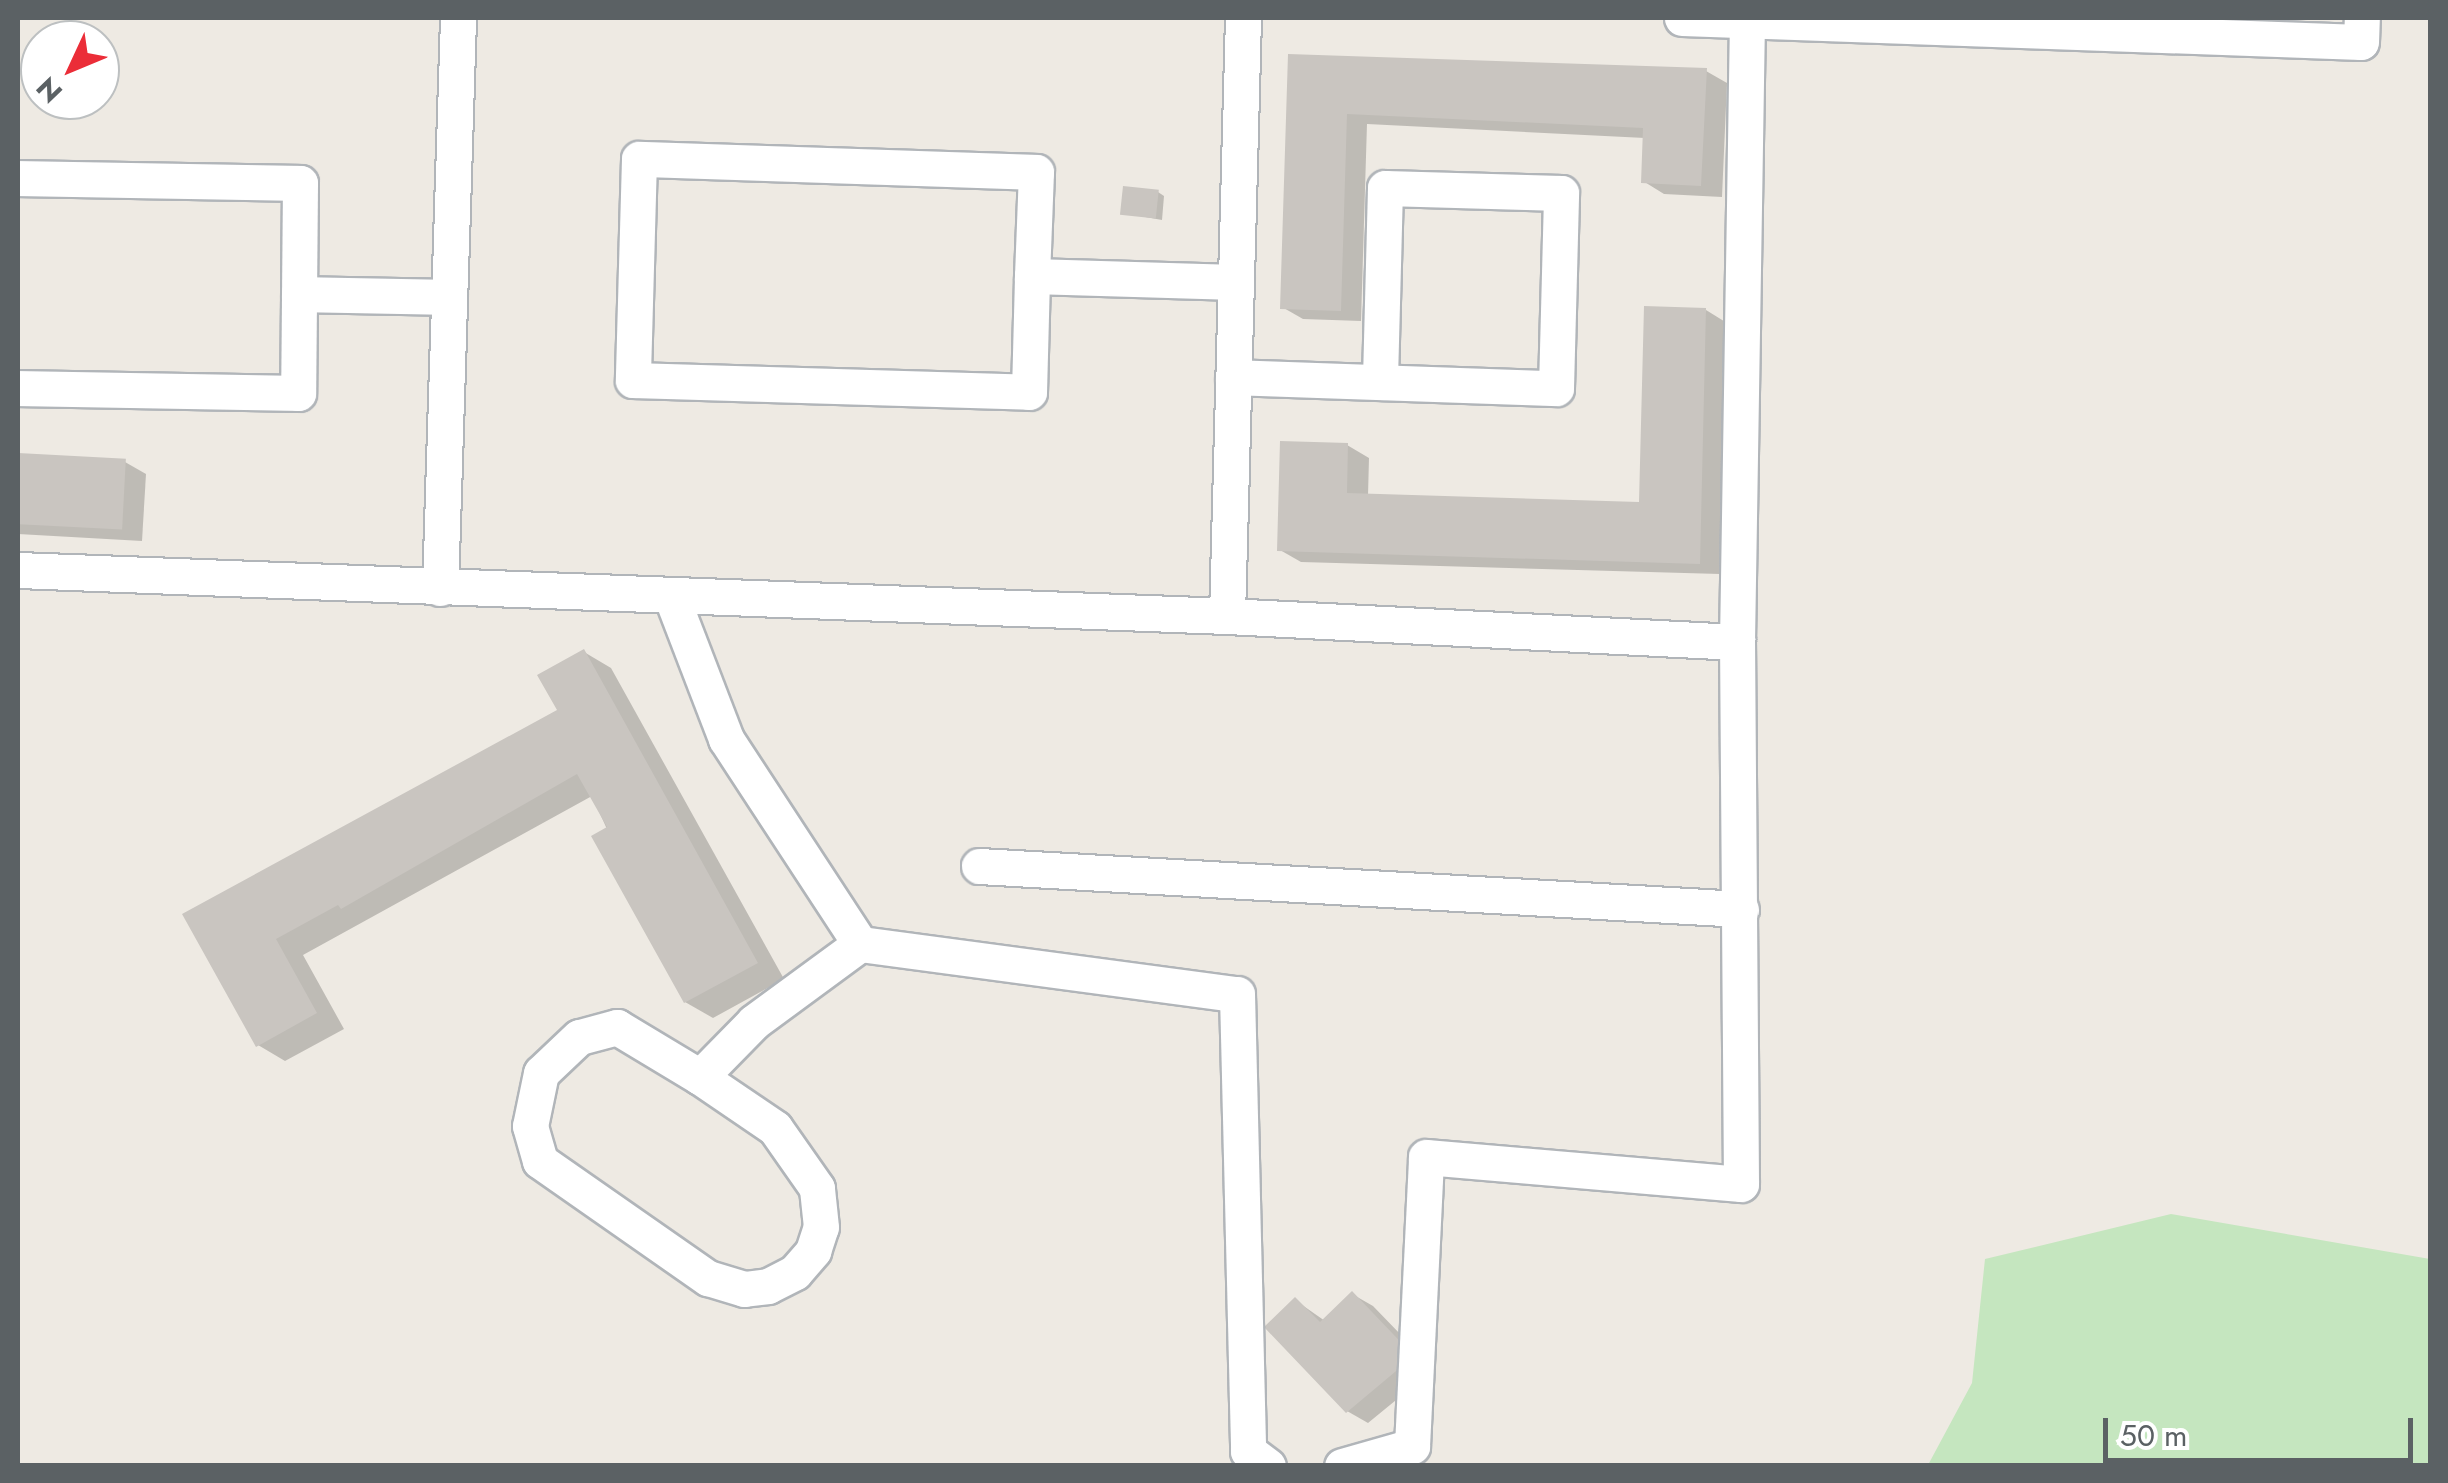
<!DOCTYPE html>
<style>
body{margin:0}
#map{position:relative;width:2448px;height:1483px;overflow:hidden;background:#eeeae3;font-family:Jost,sans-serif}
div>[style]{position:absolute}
.green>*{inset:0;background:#c5e6bf}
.shadow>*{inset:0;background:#0003}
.building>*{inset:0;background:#c9c5c0;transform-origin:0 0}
.roads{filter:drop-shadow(2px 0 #b1b5b9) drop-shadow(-2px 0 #b1b5b9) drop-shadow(0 2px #b1b5b9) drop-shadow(0 -2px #b1b5b9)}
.street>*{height:35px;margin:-17.5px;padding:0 17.5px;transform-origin:17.5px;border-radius:17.5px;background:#fff}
span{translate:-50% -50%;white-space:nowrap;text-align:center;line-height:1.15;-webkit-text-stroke:8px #fff;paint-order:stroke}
.frame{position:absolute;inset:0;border:20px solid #5b6164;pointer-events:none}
.north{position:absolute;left:20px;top:20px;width:100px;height:100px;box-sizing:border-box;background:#fff;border:2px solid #bdc0c1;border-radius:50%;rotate:226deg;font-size:28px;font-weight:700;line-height:40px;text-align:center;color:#5b6164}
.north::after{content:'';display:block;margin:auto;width:35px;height:45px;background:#eb2d38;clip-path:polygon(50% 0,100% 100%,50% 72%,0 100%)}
.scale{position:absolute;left:2103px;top:1418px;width:310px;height:45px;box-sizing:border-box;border:5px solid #5b6164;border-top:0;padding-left:12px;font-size:30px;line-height:35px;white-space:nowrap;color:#5b6164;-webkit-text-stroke:8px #fff;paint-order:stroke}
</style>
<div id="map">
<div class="green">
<div style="clip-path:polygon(2171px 1214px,2430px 1259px,2430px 1465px,1928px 1465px,1972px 1383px,1985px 1259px)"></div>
</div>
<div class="shadow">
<div style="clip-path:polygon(1291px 56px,1706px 71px,1727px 83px,1722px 197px,1664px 194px,1643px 181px,1645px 138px,1367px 124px,1361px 321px,1303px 319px,1282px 307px)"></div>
<div style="clip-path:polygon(1158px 192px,1164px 196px,1162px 220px,1123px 213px)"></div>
<div style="clip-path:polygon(1706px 310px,1727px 323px,1720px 574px,1301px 562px,1280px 550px,1347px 445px,1369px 458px,1368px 496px,1642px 505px)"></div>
<div style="clip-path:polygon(18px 456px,125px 462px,146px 474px,142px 541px,18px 534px)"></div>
<div style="clip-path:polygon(584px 652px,611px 668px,784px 979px,713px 1018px,685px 1002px,592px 796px,303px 955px,344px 1029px,285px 1061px,258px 1045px,185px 915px,560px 711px)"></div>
<div style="clip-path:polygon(1352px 1294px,1373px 1306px,1434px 1369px,1368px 1423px,1347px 1411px,1295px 1300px,1325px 1321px)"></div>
</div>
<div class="building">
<div style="clip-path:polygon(1288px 54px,1707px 68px,1701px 186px,1641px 183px,1643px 128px,1347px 114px,1341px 311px,1280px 309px)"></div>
<div style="left:1123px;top:186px;width:36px;height:29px;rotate:6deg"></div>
<div style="clip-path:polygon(1644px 306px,1706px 308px,1700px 564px,1277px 551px,1280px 441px,1348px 443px,1347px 493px,1639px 502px)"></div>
<div style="left:18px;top:453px;width:108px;height:71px;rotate:3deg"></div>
<div style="clip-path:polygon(584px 649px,758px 963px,684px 1003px,591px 836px,607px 827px,577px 774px,341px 909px,338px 905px,276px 939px,317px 1013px,256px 1047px,182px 914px,557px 710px,537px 675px)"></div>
<div style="clip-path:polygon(1352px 1291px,1414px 1356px,1346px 1413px,1264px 1327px,1295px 1297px,1320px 1322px)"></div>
</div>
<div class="roads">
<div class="street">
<div style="left:1682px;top:18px;width:679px;rotate:2.02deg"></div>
<div style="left:2361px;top:42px;width:24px;rotate:-88deg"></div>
<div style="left:18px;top:178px;width:282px;rotate:1deg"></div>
<div style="left:300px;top:183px;width:210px;rotate:90.5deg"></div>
<div style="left:298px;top:393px;width:280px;rotate:-179deg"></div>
<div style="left:1032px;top:276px;width:104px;rotate:-87.8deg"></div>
<div style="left:1036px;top:172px;width:397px;rotate:-178.1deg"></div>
<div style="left:639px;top:159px;width:221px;rotate:91.6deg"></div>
<div style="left:633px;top:380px;width:396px;rotate:1.7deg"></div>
<div style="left:1029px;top:392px;width:116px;rotate:-88.5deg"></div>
<div style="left:1032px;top:276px;width:204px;rotate:1.7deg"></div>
<div style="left:299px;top:294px;width:150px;rotate:1.1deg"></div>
<div style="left:1233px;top:377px;width:323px;rotate:2deg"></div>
<div style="left:1556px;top:388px;width:195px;rotate:-88.5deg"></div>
<div style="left:1561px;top:193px;width:176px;rotate:-178.4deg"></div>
<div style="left:1385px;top:188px;width:194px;rotate:91.5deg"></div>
<div style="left:18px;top:570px;width:1210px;rotate:2.18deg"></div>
<div style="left:1227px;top:616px;width:511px;rotate:2.92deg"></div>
<div style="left:440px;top:588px;width:570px;rotate:-88.19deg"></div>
<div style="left:672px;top:598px;width:151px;rotate:69deg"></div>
<div style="left:726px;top:739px;width:245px;rotate:56.8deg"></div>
<div style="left:860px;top:944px;width:132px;rotate:143.7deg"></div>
<div style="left:754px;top:1022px;width:77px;rotate:134.5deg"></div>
<div style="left:700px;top:1077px;width:97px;rotate:-148.9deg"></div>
<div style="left:617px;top:1027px;width:39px;rotate:165deg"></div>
<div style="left:579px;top:1037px;width:52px;rotate:136.5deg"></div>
<div style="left:541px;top:1073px;width:54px;rotate:101.7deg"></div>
<div style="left:530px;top:1126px;width:36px;rotate:74deg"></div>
<div style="left:540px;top:1161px;width:205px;rotate:34.9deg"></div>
<div style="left:708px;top:1278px;width:38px;rotate:17deg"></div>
<div style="left:744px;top:1289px;width:24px;rotate:-7deg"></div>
<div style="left:768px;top:1286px;width:30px;rotate:-27deg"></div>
<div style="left:795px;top:1272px;width:28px;rotate:-49deg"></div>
<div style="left:813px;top:1251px;width:25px;rotate:-72deg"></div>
<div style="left:821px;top:1227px;width:39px;rotate:-96deg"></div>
<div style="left:817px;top:1188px;width:73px;rotate:-125deg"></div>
<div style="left:775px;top:1128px;width:91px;rotate:-145.8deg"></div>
<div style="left:1227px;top:616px;width:598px;rotate:-88.47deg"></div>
<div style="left:979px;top:866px;width:763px;rotate:3.23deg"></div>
<div style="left:860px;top:944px;width:380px;rotate:7.6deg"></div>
<div style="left:1237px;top:994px;width:457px;rotate:88.6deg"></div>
<div style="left:1248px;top:1451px;width:25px;rotate:37deg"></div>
<div style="left:1342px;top:1466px;width:73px;rotate:-15.9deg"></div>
<div style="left:1412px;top:1446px;width:289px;rotate:-87.2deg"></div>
<div style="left:1426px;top:1157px;width:316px;rotate:4.9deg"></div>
<div style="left:1741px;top:1184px;width:542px;rotate:-90.42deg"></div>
<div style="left:1737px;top:642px;width:624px;rotate:-89.08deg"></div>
</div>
</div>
<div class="frame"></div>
<div class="north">N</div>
<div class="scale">50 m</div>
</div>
